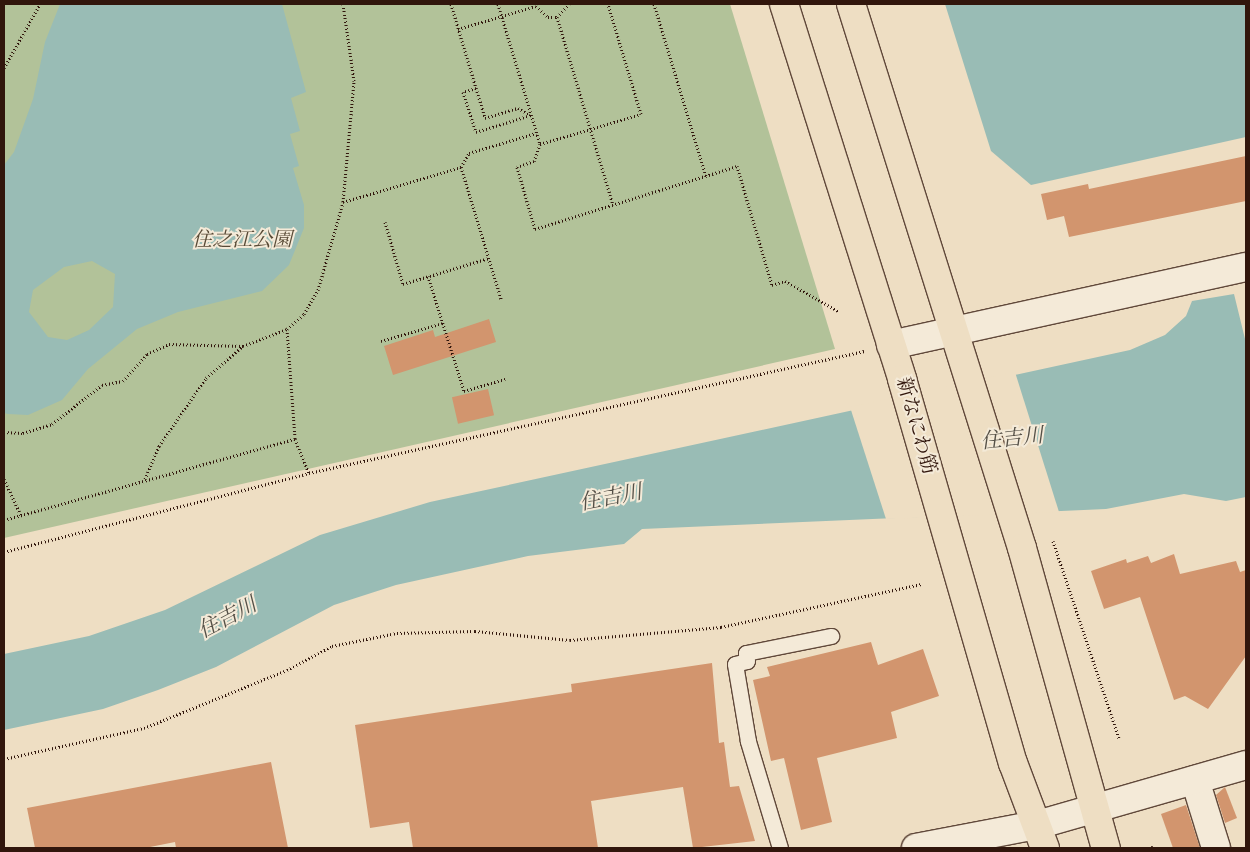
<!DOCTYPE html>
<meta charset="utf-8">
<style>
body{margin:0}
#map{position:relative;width:1250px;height:852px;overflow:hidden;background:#eedec3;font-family:"Old Standard TT","Noto Serif JP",serif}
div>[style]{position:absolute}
.green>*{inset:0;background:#b2c299}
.water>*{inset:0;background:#99bcb5}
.pier>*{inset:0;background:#eedec3}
.building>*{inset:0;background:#d2956e;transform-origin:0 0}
.path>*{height:3px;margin-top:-1.5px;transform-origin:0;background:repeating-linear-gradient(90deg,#31160c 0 1px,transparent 0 3.5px)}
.roads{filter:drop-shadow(1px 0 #60483a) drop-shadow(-1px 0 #60483a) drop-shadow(0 1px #60483a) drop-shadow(0 -1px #60483a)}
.lane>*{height:15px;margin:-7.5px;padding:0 7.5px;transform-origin:7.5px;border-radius:7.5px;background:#f4ead8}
.street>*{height:28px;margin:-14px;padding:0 14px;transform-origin:14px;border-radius:14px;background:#f4ead8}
.secondary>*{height:28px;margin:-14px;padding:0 14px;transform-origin:14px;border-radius:14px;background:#f4ead8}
.primary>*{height:28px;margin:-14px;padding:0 14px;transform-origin:14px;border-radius:14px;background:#eedec3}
span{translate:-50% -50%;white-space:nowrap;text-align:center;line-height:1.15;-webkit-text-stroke:4px #f4ead8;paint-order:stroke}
.park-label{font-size:20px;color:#584a36;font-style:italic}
.street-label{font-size:20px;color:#31160c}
.water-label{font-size:21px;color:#555047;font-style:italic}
.frame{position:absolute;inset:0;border:5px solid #31160c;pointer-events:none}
</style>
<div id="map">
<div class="green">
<div style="clip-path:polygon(4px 4px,730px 4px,835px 349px,4px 538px)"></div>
</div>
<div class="water">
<div style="clip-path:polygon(evenodd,60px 4px,282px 4px,306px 92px,291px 98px,300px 131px,290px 134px,299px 166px,293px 168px,304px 205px,304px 228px,289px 265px,262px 291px,178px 312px,137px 329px,88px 369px,62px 400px,28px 415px,8px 414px,4px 413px,4px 165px,14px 152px,33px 99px,45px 42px,60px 4px,92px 261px,115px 274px,113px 307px,89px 330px,67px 340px,48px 337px,29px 312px,33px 290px,64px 267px,92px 261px)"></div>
<div style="clip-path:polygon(945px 4px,1246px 4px,1246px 137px,1031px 185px,991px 151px)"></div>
<div style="clip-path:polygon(1234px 294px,1246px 343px,1246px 497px,1226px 501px,1184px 494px,1106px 509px,642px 529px,624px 544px,528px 556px,396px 585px,334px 605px,216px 667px,158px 690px,103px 709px,4px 730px,4px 654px,89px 636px,165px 610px,320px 535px,430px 502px,1130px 350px,1165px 335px,1186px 316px,1192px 301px)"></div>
</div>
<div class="pier">
<div style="clip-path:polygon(1015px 372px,1059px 512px,886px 519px,850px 407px)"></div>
</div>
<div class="building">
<div style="clip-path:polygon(1246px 156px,1246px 201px,1069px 237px,1064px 216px,1047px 220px,1041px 194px,1088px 184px,1089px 189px)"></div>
<div style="clip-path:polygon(489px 319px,496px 342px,393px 375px,384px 346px,433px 330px,435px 337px)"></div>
<div style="left:488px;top:389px;width:27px;height:37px;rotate:77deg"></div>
<div style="clip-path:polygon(1174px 554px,1180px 574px,1236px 561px,1240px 572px,1246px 570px,1246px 656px,1208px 709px,1185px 696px,1174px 700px,1140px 597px,1104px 609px,1091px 571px,1126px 559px,1127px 563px,1148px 556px,1151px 563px)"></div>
<div style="clip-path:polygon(871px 642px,878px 665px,923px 649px,939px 696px,891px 712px,897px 738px,817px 758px,832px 822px,801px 830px,784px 758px,771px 761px,753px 680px,770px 676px,767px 667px)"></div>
<div style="clip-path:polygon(712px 663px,719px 743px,724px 742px,730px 787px,739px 786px,755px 841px,693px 848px,683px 787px,591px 801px,598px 848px,413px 848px,409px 822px,370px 828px,355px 725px,572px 692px,571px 684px)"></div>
<div style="clip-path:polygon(271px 762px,288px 848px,176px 848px,175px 842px,145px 848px,35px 848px,27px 808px)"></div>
<div style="clip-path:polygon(1225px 787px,1237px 818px,1225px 823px,1216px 795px)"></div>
<div style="clip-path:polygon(1186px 805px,1200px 848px,1173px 848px,1161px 814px)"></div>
</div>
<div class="path">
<div style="left:451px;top:4px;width:88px;rotate:73.4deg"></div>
<div style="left:476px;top:88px;width:14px;rotate:163deg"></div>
<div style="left:463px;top:92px;width:42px;rotate:72deg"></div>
<div style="left:476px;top:132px;width:58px;rotate:-17.2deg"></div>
<div style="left:498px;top:4px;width:146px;rotate:73.3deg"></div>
<div style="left:540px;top:144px;width:105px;rotate:-16.5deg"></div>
<div style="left:641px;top:114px;width:115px;rotate:-106.7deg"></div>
<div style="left:654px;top:4px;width:180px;rotate:73.2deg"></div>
<div style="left:536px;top:6px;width:16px;rotate:43deg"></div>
<div style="left:548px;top:17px;width:9px"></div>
<div style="left:557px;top:17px;width:18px;rotate:-47deg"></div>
<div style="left:557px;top:17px;width:196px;rotate:73.4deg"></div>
<div style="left:458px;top:29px;width:81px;rotate:-16.4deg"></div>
<div style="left:4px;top:68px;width:73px;rotate:-60.6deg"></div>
<div style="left:476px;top:88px;width:31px;rotate:73deg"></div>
<div style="left:485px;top:118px;width:34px;rotate:-17deg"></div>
<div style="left:518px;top:108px;width:14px;rotate:30deg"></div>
<div style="left:540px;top:144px;width:18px;rotate:109deg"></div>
<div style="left:534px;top:161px;width:18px;rotate:161deg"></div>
<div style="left:517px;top:167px;width:65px;rotate:73.8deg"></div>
<div style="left:535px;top:229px;width:212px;rotate:-17.3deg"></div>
<div style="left:737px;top:166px;width:124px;rotate:73.6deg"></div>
<div style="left:772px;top:285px;width:14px;rotate:-17deg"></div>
<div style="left:785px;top:281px;width:61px;rotate:29.5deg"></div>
<div style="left:461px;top:167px;width:16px;rotate:-60deg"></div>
<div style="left:469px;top:153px;width:70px;rotate:-16.6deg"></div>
<div style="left:343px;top:202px;width:123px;rotate:-16.5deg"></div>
<div style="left:461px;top:167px;width:138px;rotate:73.1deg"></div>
<div style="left:385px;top:222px;width:65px;rotate:73.8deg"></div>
<div style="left:403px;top:284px;width:90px;rotate:-16.8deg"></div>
<div style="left:428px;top:276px;width:121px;rotate:72.6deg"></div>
<div style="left:464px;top:391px;width:43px;rotate:-16.3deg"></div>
<div style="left:287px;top:329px;width:23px;rotate:-41deg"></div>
<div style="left:304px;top:314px;width:28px;rotate:-60deg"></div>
<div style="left:318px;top:290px;width:91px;rotate:-74.1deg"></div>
<div style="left:343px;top:202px;width:121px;rotate:-84.8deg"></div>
<div style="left:354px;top:81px;width:78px;rotate:-98.1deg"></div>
<div style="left:381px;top:341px;width:65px;rotate:-16.2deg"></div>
<div style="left:4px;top:432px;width:19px;rotate:3deg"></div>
<div style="left:23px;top:433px;width:30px;rotate:-17deg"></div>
<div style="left:52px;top:424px;width:63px;rotate:-38deg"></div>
<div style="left:102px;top:385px;width:21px;rotate:-11deg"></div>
<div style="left:123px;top:381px;width:36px;rotate:-48deg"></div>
<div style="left:147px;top:354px;width:24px;rotate:-24deg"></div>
<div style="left:169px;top:344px;width:74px;rotate:1.5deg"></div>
<div style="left:4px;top:479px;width:40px;rotate:65deg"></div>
<div style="left:145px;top:479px;width:36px;rotate:-67deg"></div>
<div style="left:159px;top:446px;width:83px;rotate:-55.3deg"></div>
<div style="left:206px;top:378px;width:49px;rotate:-40.9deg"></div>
<div style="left:243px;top:346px;width:47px;rotate:-21.1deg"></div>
<div style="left:287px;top:329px;width:110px;rotate:85.8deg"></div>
<div style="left:4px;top:520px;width:302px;rotate:-15.6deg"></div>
<div style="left:295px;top:439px;width:37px;rotate:68deg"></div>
<div style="left:1053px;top:541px;width:208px;rotate:71.5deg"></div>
<div style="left:4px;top:552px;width:315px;rotate:-14.5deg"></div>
<div style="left:309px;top:473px;width:569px;rotate:-12.38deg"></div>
<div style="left:4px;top:759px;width:143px;rotate:-12.5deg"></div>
<div style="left:144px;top:728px;width:154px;rotate:-22.1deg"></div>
<div style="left:287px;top:670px;width:51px;rotate:-28.1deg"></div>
<div style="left:332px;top:646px;width:66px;rotate:-11.3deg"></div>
<div style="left:397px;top:633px;width:78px;rotate:-1.5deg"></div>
<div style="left:475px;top:631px;width:95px;rotate:5.4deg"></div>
<div style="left:570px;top:640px;width:152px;rotate:-4.9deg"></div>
<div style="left:721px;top:627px;width:205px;rotate:-12.1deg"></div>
<div style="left:1151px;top:846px;width:2px;rotate:63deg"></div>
</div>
<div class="roads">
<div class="lane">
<div style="left:780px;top:848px;width:112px;rotate:-106.7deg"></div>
<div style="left:748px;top:741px;width:78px;rotate:-99.6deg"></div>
<div style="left:735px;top:664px;width:12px;rotate:-14deg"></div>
<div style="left:747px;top:661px;width:8px;rotate:-97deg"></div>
<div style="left:746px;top:653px;width:87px;rotate:-11.3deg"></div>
</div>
<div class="street">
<div style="left:891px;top:345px;width:363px;rotate:-12.4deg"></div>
<div style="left:1195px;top:780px;width:71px;rotate:72.8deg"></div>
</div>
<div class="secondary">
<div style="left:916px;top:848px;width:123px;rotate:-10.8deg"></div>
<div style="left:1037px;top:825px;width:217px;rotate:-16deg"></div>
</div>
<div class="primary">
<div style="left:784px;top:4px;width:393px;rotate:72.5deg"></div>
<div style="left:902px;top:379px;width:400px;rotate:73.9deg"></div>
<div style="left:1013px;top:763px;width:91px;rotate:69.4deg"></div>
<div style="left:851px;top:4px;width:570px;rotate:72.55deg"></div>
<div style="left:1022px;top:548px;width:312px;rotate:74.4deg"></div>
</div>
</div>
<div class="park-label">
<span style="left:242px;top:241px">住之江公園</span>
</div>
<div class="street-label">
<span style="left:915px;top:426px;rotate:74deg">新なにわ筋</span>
</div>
<div class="water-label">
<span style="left:1012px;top:440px;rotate:-6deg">住吉川</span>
<span style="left:611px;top:499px;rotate:-11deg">住吉川</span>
<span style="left:228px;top:619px;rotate:-28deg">住吉川</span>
</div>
<div class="frame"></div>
</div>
